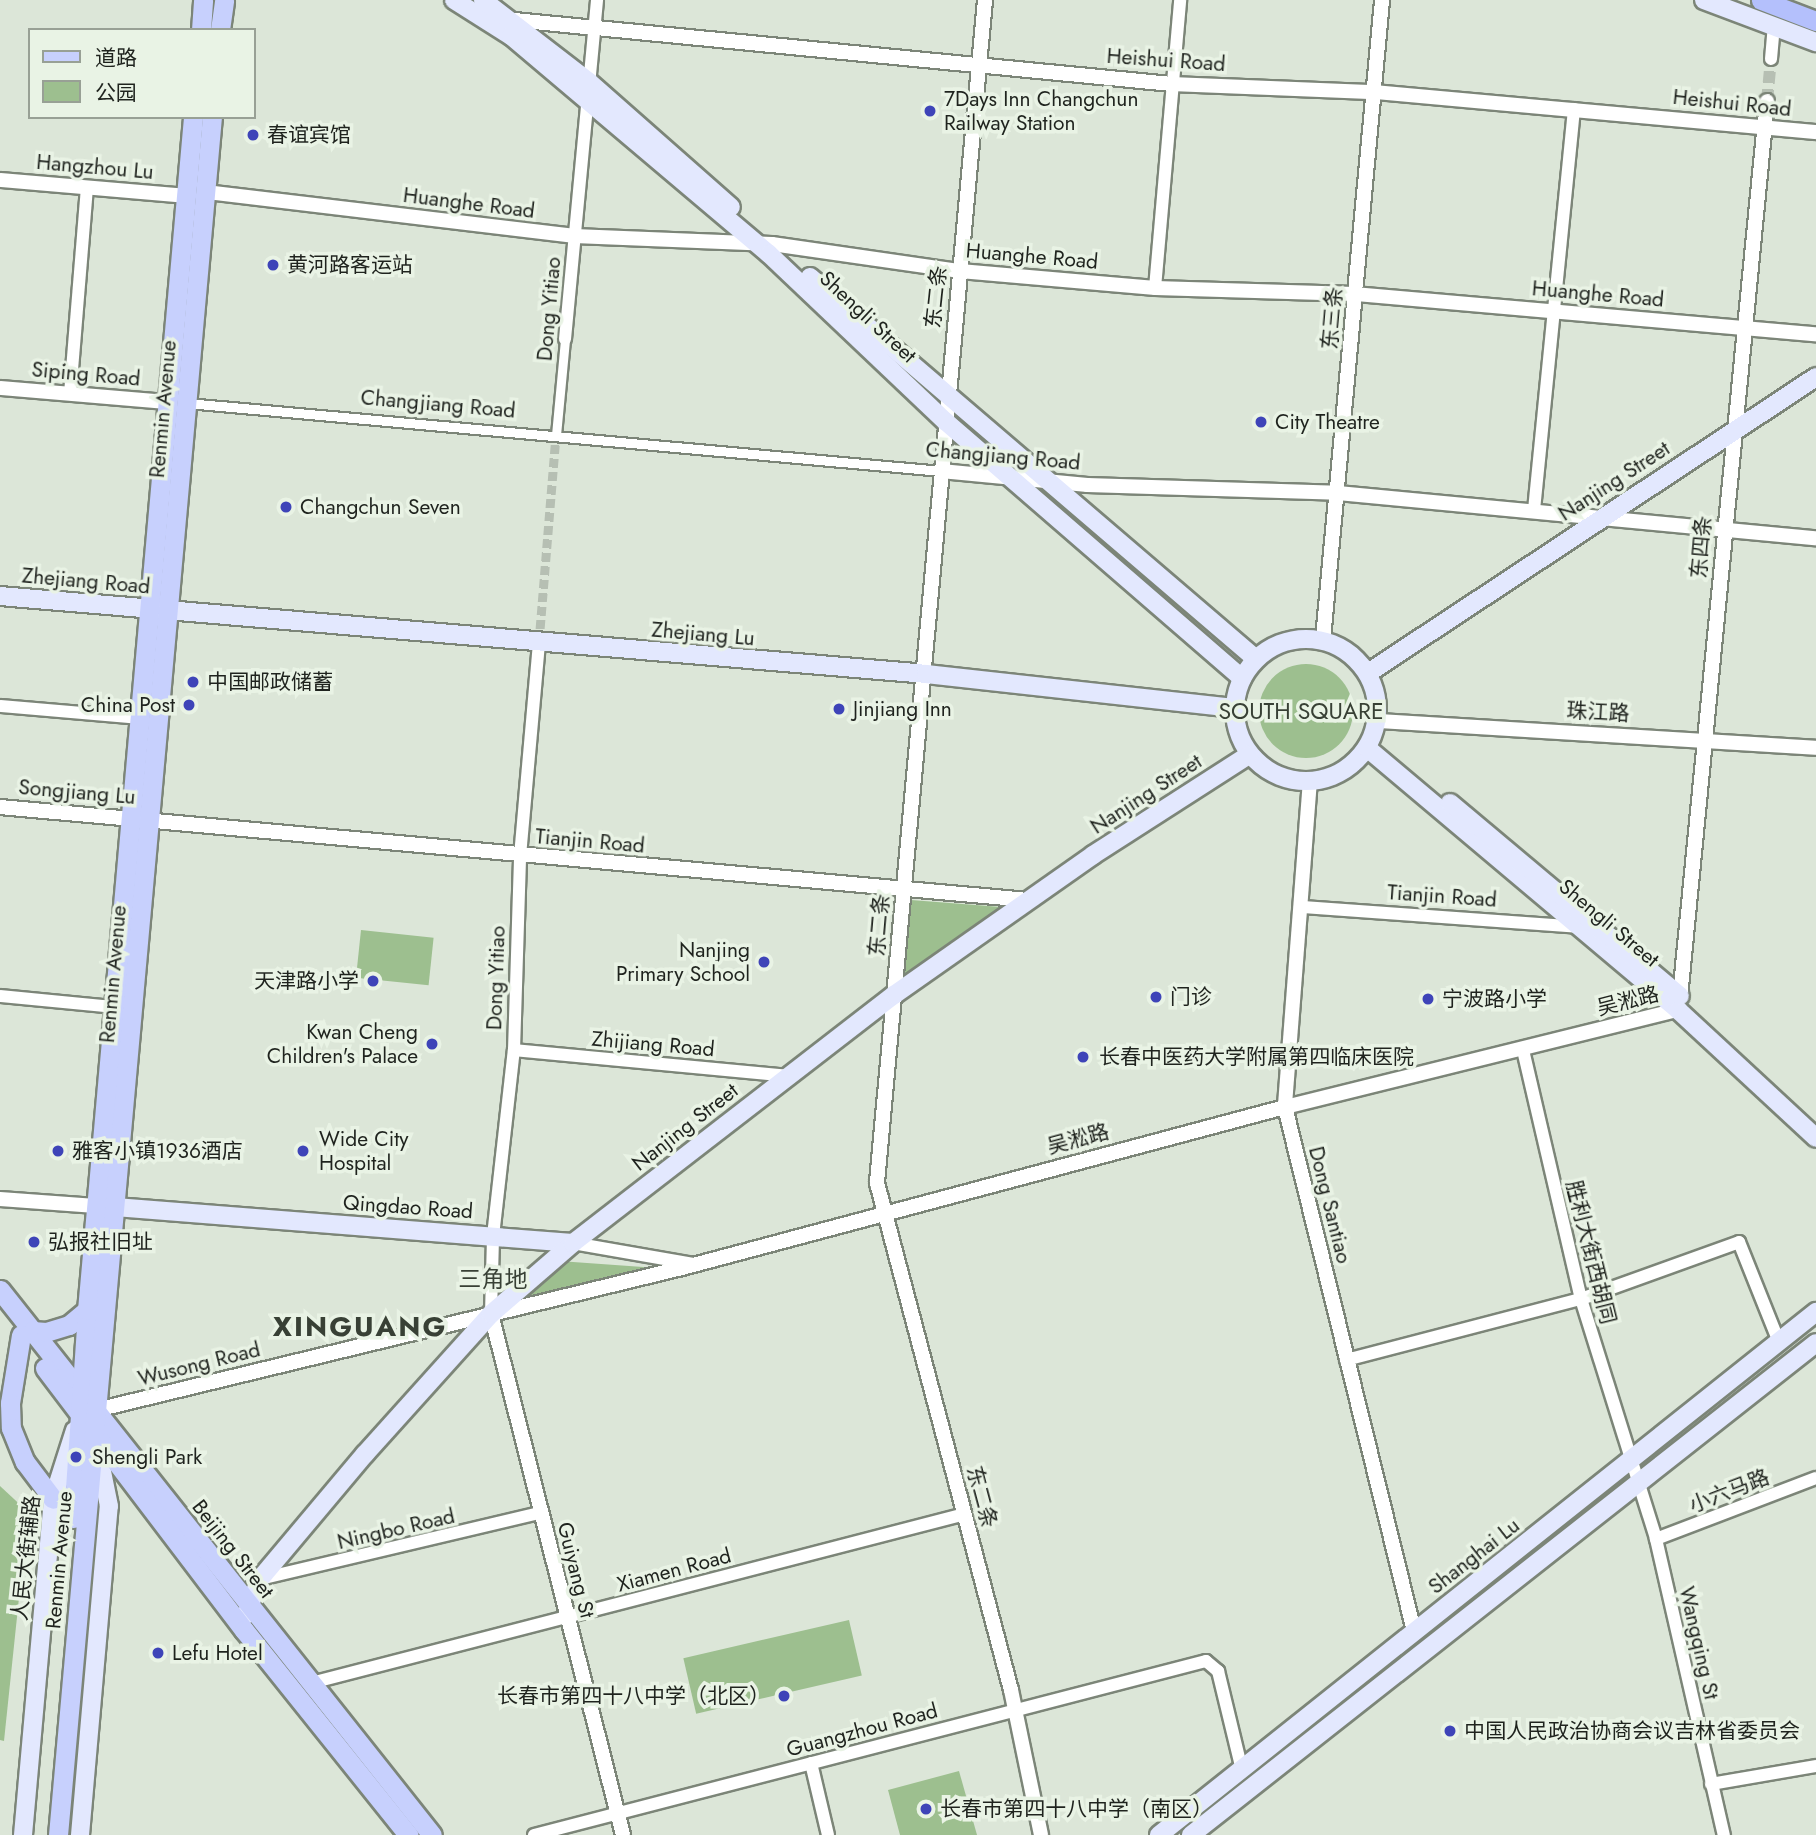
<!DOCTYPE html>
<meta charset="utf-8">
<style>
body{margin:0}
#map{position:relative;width:1816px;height:1835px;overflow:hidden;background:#dce6d8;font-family:Jost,"Noto Sans SC",sans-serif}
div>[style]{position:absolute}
.green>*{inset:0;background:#9dbf8f;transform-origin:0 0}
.round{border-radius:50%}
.pedestrian-tunnel>*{height:9px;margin-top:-4.5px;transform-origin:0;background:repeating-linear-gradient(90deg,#b6bfb3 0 9px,transparent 0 13.5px)}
.minor-tunnel>*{height:12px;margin-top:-6px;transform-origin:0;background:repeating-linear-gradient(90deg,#b6bfb3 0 12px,transparent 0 18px)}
.roads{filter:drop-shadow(2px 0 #7c8578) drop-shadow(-2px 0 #7c8578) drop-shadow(0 2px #7c8578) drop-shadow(0 -2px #7c8578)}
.pedestrian>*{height:9px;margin:-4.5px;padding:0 4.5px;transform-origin:4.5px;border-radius:4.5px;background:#fff}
.minor>*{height:12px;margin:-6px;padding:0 6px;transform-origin:6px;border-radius:6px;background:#fff}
.tertiary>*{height:14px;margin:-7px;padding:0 7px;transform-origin:7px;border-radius:7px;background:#fff}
.secondary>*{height:18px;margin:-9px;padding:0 9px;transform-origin:9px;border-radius:9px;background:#e3e8fe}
.secondary>.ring{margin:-9px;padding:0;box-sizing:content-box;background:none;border:18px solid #e3e8fe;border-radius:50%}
.primary>*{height:19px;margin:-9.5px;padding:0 9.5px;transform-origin:9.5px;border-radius:9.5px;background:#c7d0fd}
.trunk>*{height:19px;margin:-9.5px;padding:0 9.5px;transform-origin:9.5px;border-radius:9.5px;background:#b4c0fc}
.dots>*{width:19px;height:19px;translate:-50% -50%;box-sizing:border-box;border:4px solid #e9f3e5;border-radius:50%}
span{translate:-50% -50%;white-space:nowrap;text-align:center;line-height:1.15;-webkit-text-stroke:7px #e9f3e5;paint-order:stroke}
.street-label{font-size:21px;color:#1f231e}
.poi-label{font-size:21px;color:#1f231e}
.left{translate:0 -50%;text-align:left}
.right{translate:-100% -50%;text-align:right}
.neighbourhood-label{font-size:23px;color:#384035}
.district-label{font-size:28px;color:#384035;font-weight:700;letter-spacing:2px}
.legend{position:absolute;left:28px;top:28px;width:228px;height:91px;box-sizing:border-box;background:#e9f3e5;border:2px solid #98a095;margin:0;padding:9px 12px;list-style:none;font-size:21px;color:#1f231e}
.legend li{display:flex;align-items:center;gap:14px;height:35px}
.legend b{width:35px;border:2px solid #98a095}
</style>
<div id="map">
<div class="green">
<div class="round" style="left:1259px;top:664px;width:94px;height:94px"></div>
<div style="clip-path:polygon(911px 900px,1001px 907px,904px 977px)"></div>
<div style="left:361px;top:930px;width:73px;height:48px;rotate:6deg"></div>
<div style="clip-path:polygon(559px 1261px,657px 1268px,497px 1311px)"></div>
<div style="clip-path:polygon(0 1486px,28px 1512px,4px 1741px,0 1740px)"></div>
<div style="left:849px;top:1620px;width:57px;height:170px;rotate:77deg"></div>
<div style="clip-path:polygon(959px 1771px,977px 1835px,900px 1835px,888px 1790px)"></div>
</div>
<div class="pedestrian-tunnel">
<div style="left:539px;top:642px;width:208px;rotate:-85.3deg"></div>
</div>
<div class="minor-tunnel">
<div style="left:1767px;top:101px;width:42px;rotate:-84.6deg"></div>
</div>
<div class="roads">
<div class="pedestrian">
<div style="left:187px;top:403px;width:757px;rotate:5.15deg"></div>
<div style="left:556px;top:435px;width:96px;rotate:-84.6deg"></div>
</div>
<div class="minor">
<div style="left:1771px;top:59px;width:32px;rotate:-85deg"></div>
<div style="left:1155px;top:288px;width:289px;rotate:-85deg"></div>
<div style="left:565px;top:339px;width:341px;rotate:-84.6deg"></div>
<div style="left:70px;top:394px;width:207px;rotate:-85.3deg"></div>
<div style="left:1534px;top:510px;width:403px;rotate:-84.3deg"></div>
<div style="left:0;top:706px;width:141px;rotate:4.9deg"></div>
<div style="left:1302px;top:907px;width:277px;rotate:4.1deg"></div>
<div style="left:0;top:996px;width:115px;rotate:5.5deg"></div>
<div style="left:514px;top:1050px;width:276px;rotate:5.4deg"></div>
<div style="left:1523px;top:1050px;width:256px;rotate:76.9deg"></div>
<div style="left:1581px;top:1299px;width:251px;rotate:72.6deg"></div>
<div style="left:1656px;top:1539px;width:304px;rotate:77.1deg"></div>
<div style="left:573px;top:1243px;width:122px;rotate:9.9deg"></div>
<div style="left:491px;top:1314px;width:78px;rotate:-88.5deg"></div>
<div style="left:493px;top:1236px;width:187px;rotate:-83.6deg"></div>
<div style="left:514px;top:1050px;width:194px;rotate:-88.2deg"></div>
<div style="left:520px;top:856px;width:213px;rotate:-84.9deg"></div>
<div style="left:1346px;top:1360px;width:243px;rotate:-14.6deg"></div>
<div style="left:1581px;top:1299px;width:168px;rotate:-19.8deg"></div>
<div style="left:1739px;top:1242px;width:108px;rotate:68.2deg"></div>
<div style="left:1656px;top:1539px;width:171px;rotate:-20.9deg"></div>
<div style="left:260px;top:1579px;width:288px;rotate:-13.3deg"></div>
<div style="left:311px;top:1683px;width:675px;rotate:-14.49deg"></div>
<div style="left:811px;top:1763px;width:74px;rotate:76.7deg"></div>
<div style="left:1711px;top:1784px;width:107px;rotate:-9.7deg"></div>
<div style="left:534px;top:1835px;width:694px;rotate:-14.52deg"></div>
<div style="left:1206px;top:1661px;width:16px;rotate:40deg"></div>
<div style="left:1218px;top:1671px;width:102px;rotate:76.4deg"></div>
</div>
<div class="tertiary">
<div style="left:985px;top:0;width:1188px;rotate:95.22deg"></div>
<div style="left:877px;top:1183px;width:524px;rotate:75.2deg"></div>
<div style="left:1011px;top:1690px;width:148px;rotate:78.3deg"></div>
<div style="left:514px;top:20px;width:661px;rotate:5.56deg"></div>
<div style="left:1172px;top:84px;width:203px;rotate:2.3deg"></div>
<div style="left:1375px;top:92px;width:443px;rotate:5.2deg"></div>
<div style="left:0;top:180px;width:187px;rotate:4.9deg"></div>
<div style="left:206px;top:192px;width:371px;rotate:6.8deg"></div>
<div style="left:574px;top:236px;width:198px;rotate:2.3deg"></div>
<div style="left:772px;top:244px;width:190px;rotate:8.2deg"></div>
<div style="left:960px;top:271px;width:196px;rotate:5deg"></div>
<div style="left:1155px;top:288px;width:200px;rotate:1.7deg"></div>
<div style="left:1355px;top:294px;width:463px;rotate:5deg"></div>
<div style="left:0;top:388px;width:169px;rotate:4.8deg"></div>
<div style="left:941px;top:471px;width:147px;rotate:5.5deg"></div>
<div style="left:1087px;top:485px;width:250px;rotate:1.8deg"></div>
<div style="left:1337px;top:493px;width:481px;rotate:5.4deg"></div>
<div style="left:1323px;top:639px;width:642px;rotate:-84.72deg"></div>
<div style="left:1378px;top:721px;width:439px;rotate:3.5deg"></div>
<div style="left:1310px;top:780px;width:328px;rotate:94.4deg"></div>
<div style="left:1285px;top:1107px;width:540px;rotate:76.17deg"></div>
<div style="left:0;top:807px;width:1032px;rotate:5.17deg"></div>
<div style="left:1680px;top:997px;width:900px;rotate:-84.45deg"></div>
<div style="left:0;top:1199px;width:96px;rotate:4.2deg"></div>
<div style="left:491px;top:1314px;width:537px;rotate:75.78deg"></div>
<div style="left:88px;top:1412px;width:611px;rotate:-13.63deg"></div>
<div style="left:682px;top:1268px;width:624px;rotate:-14.95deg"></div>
<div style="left:1285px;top:1107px;width:405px;rotate:-13.9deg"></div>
</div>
<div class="secondary">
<div style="left:454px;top:0;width:67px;rotate:32.3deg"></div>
<div style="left:511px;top:36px;width:338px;rotate:40.2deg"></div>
<div style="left:769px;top:254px;width:243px;rotate:43.5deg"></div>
<div style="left:945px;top:421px;width:393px;rotate:40.9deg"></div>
<div style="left:483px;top:0;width:134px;rotate:37.7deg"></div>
<div style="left:589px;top:82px;width:189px;rotate:41.4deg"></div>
<div style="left:1704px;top:0;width:120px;rotate:20.6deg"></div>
<div style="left:810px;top:277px;width:587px;rotate:40.58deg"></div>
<div style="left:0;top:596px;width:929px;rotate:4.81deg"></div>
<div style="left:926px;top:674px;width:310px;rotate:6.3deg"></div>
<div class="ring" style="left:1235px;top:639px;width:124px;height:124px"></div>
<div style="left:1368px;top:673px;width:537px;rotate:-33.45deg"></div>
<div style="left:1367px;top:748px;width:407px;rotate:40.1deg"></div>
<div style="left:1678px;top:1010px;width:188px;rotate:42.8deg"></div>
<div style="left:1450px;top:803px;width:300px;rotate:40deg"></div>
<div style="left:115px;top:1207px;width:459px;rotate:4.5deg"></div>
<div style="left:246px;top:1615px;width:39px;rotate:-69deg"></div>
<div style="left:260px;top:1579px;width:163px;rotate:-50deg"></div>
<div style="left:365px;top:1454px;width:188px;rotate:-48deg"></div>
<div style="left:491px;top:1314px;width:108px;rotate:-40.9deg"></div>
<div style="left:573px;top:1243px;width:406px;rotate:-37.7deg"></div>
<div style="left:894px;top:995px;width:243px;rotate:-35.1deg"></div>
<div style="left:1093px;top:855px;width:185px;rotate:-32.7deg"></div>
<div style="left:23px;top:1835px;width:337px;rotate:-84.9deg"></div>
<div style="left:53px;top:1499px;width:72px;rotate:-72.3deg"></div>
<div style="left:80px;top:1835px;width:330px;rotate:-85deg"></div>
<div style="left:109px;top:1506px;width:65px;rotate:-101.5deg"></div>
<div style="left:1159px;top:1835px;width:840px;rotate:-38.52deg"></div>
<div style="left:1191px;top:1835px;width:795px;rotate:-38.21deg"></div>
</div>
<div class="primary">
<div style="left:201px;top:30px;width:30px;rotate:-86deg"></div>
<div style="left:220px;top:30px;width:30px;rotate:-82deg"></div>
<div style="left:0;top:1290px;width:695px;rotate:51.6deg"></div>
<div style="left:32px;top:1331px;width:14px;rotate:4deg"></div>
<div style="left:46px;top:1332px;width:24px;rotate:-17deg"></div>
<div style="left:69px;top:1325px;width:23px;rotate:-40deg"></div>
<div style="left:21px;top:1335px;width:69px;rotate:99.2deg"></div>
<div style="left:10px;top:1403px;width:25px;rotate:88deg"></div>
<div style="left:11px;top:1428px;width:37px;rotate:68deg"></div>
<div style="left:25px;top:1462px;width:46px;rotate:52.9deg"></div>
<div style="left:45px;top:1368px;width:329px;rotate:52.8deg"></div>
<div style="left:244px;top:1630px;width:263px;rotate:51.3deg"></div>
<div style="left:73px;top:1518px;width:208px;rotate:-86.1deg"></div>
<div style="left:87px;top:1310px;width:1198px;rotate:-84.92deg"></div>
<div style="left:58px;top:1835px;width:1725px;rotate:-84.88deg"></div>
</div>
<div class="trunk">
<div style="left:1761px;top:0;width:59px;rotate:20.9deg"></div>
</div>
</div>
<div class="dots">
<div style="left:930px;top:111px;background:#3e44b8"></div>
<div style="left:253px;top:135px;background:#3e44b8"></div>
<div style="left:273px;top:265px;background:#3e44b8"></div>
<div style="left:1261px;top:422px;background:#3e44b8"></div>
<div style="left:286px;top:507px;background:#3e44b8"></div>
<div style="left:193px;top:682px;background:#3e44b8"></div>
<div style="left:189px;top:705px;background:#3e44b8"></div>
<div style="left:839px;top:709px;background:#3e44b8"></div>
<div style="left:764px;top:962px;background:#3e44b8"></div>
<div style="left:373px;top:981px;background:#3e44b8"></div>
<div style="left:1156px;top:997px;background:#3e44b8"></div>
<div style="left:1428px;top:999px;background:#3e44b8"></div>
<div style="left:432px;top:1044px;background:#3e44b8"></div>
<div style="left:1083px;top:1057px;background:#3e44b8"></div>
<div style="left:58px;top:1151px;background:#3e44b8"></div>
<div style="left:303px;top:1151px;background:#3e44b8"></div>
<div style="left:34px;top:1242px;background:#3e44b8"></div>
<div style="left:76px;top:1457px;background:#3e44b8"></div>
<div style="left:158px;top:1653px;background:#3e44b8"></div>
<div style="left:784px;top:1696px;background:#3e44b8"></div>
<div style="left:1450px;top:1731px;background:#3e44b8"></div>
<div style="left:926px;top:1809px;background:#3e44b8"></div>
</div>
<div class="street-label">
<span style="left:1166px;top:60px;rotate:4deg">Heishui Road</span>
<span style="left:1732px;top:103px;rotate:6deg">Heishui Road</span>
<span style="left:95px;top:167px;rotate:5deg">Hangzhou Lu</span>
<span style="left:469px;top:203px;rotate:7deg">Huanghe Road</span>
<span style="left:1032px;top:256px;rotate:5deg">Huanghe Road</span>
<span style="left:1598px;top:294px;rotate:5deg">Huanghe Road</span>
<span style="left:936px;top:297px;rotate:-84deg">东二条</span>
<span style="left:549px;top:309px;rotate:-85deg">Dong Yitiao</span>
<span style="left:868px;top:317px;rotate:43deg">Shengli Street</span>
<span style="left:1332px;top:318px;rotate:-85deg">东三条</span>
<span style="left:86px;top:374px;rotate:5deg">Siping Road</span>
<span style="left:438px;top:404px;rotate:5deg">Changjiang Road</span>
<span style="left:163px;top:409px;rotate:-85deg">Renmin Avenue</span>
<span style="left:1003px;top:456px;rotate:5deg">Changjiang Road</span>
<span style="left:1614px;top:481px;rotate:-33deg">Nanjing Street</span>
<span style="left:1701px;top:547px;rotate:-85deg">东四条</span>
<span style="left:86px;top:581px;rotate:5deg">Zhejiang Road</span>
<span style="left:703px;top:634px;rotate:5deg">Zhejiang Lu</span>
<span style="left:1598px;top:712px;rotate:3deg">珠江路</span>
<span style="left:77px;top:792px;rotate:5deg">Songjiang Lu</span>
<span style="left:1146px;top:794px;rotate:-33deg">Nanjing Street</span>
<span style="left:590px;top:841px;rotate:5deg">Tianjin Road</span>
<span style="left:1442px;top:896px;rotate:4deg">Tianjin Road</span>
<span style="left:1609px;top:923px;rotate:40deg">Shengli Street</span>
<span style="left:879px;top:925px;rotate:-85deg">东二条</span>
<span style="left:113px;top:974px;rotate:-85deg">Renmin Avenue</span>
<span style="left:496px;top:978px;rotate:-88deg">Dong Yitiao</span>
<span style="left:1628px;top:1001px;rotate:-14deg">吴淞路</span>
<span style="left:653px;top:1044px;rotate:5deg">Zhijiang Road</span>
<span style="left:685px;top:1127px;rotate:-38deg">Nanjing Street</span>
<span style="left:1078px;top:1139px;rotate:-15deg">吴淞路</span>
<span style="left:1330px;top:1205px;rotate:76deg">Dong Santiao</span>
<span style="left:408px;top:1207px;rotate:4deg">Qingdao Road</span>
<span style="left:1591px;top:1252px;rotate:76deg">胜利大街西胡同</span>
<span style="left:199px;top:1364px;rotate:-14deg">Wusong Road</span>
<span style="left:1729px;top:1491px;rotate:-21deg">小六马路</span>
<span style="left:982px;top:1497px;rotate:75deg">东二条</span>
<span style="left:396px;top:1529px;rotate:-13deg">Ningbo Road</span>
<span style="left:233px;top:1549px;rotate:52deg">Beijing Street</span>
<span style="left:1474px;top:1556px;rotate:-38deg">Shanghai Lu</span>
<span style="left:26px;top:1558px;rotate:-84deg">人民大街辅路</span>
<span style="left:59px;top:1560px;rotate:-85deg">Renmin Avenue</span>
<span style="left:576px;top:1570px;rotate:76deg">Guiyang St</span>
<span style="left:674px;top:1570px;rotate:-15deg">Xiamen Road</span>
<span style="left:1699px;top:1643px;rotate:77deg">Wangqing St</span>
<span style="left:862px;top:1730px;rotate:-15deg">Guangzhou Road</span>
</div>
<div class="poi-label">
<span class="left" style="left:944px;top:111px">7Days Inn Changchun<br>Railway Station</span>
<span class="left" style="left:267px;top:135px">春谊宾馆</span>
<span class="left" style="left:287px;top:265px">黄河路客运站</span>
<span class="left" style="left:1275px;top:422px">City Theatre</span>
<span class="left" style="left:300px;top:507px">Changchun Seven</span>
<span class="left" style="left:207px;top:682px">中国邮政储蓄</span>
<span class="right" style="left:175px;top:705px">China Post</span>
<span class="left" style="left:853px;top:709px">Jinjiang Inn</span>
<span class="right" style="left:750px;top:962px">Nanjing<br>Primary School</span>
<span class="right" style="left:359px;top:981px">天津路小学</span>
<span class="left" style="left:1170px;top:997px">门诊</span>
<span class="left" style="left:1442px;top:999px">宁波路小学</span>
<span class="right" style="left:418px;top:1044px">Kwan Cheng<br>Children's Palace</span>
<span class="left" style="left:1099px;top:1057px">长春中医药大学附属第四临床医院</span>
<span class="left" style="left:319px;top:1151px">Wide City<br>Hospital</span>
<span class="left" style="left:72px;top:1151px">雅客小镇1936酒店</span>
<span class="left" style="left:48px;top:1242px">弘报社旧址</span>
<span class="left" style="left:92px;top:1457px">Shengli Park</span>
<span class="left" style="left:172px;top:1653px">Lefu Hotel</span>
<span class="right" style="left:770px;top:1696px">长春市第四十八中学（北区）</span>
<span class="left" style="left:1464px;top:1731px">中国人民政治协商会议吉林省委员会</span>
<span class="left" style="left:940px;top:1809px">长春市第四十八中学（南区）</span>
</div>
<div class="neighbourhood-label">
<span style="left:1301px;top:711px">SOUTH SQUARE</span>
<span style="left:493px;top:1279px">三角地</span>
</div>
<div class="district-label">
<span style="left:360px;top:1327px">XINGUANG</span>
</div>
<ul class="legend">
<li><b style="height:9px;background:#c7d0fd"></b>道路</li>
<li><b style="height:19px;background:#9dbf8f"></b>公园</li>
</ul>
</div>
